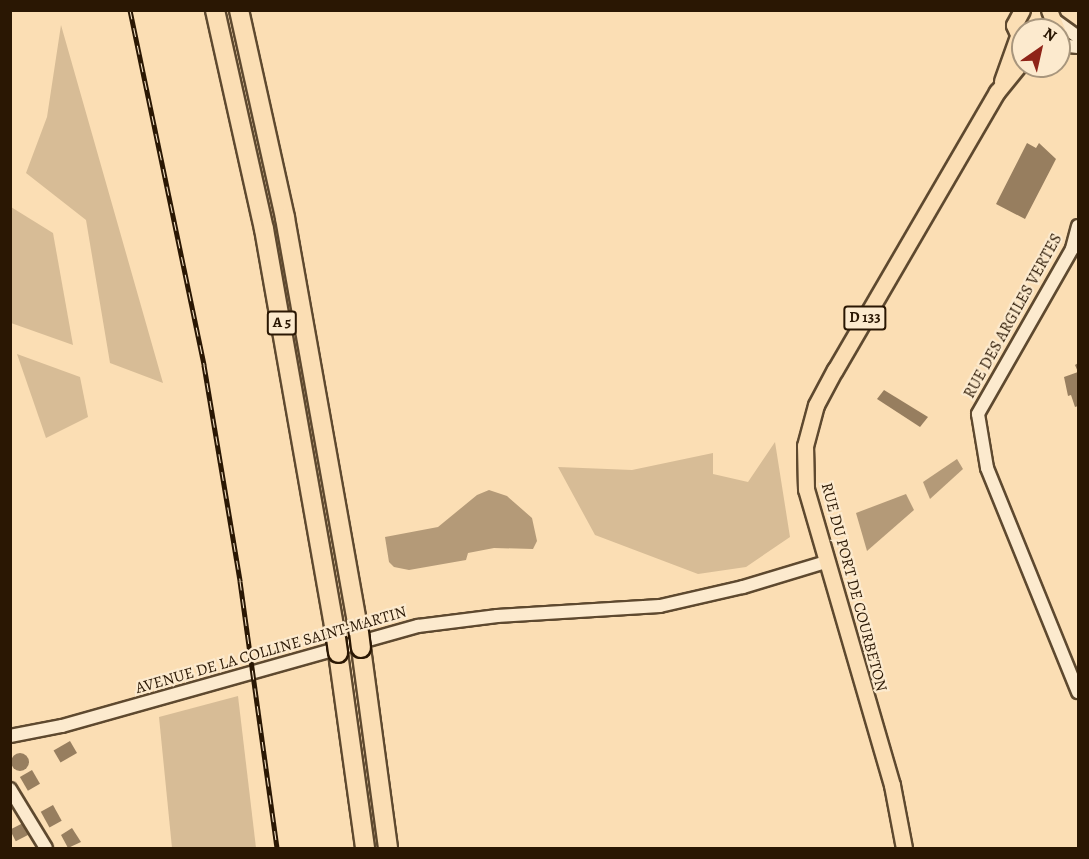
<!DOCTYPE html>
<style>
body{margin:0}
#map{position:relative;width:1089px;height:859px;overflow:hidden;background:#fbdeb4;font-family:Alegreya,serif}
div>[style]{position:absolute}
.green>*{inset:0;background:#d7bc96}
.water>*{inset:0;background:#b49a78}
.building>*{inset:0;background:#977e5f;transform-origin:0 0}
.round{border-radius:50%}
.roads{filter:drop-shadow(2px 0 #5e492f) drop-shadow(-2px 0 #5e492f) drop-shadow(0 2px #5e492f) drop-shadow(0 -2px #5e492f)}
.minor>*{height:12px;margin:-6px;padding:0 6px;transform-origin:6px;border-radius:6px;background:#fceace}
.major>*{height:15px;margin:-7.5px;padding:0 7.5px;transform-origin:7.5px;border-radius:7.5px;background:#fbdeb4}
.highway>*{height:18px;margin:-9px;padding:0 9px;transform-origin:9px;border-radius:9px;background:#fbdeb4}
.rail>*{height:5px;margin-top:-2.5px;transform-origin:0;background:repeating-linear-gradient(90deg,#fceace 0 9px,#2a1703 0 18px);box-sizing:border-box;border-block:2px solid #2a1703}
.bridges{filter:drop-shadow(2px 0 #2a1703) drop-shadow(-2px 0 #2a1703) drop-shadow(0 2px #2a1703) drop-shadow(0 -2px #2a1703)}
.highway-bridge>*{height:18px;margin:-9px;padding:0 9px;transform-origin:9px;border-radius:9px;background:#fbdeb4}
span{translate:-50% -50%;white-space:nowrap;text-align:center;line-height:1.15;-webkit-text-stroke:4.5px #fceace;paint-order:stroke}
.shield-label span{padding:2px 4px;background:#fceace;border:2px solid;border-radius:4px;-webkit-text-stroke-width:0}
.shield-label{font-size:15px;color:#2a1703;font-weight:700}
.street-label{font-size:16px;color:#2a1703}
.frame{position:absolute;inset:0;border:12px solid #2a1703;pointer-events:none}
.north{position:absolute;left:1011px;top:18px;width:60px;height:60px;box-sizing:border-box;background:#fceace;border:2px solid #a8967d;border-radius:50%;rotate:34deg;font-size:16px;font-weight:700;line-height:24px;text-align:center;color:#2a1703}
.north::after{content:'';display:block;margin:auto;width:21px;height:27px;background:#8f2418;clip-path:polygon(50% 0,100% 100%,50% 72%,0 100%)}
</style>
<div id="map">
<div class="green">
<div style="clip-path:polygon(61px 25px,163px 383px,110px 363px,86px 220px,26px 173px,47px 117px)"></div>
<div style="clip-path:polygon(11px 207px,53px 233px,73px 345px,11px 323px)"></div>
<div style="clip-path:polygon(17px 354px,80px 377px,88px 417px,46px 438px)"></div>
<div style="clip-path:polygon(775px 442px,790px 537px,746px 567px,698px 574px,595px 535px,558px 467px,632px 470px,713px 453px,713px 474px,748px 482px)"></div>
<div style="clip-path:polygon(238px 696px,256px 848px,172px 848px,159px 717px)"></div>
</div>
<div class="water">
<div style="clip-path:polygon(957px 459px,963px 469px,930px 499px,923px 482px)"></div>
<div style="clip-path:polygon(489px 490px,507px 496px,532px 518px,537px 541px,533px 549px,494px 548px,468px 553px,466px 560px,409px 570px,394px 567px,389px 562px,385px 537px,438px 527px,477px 495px)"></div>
<div style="clip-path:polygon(906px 494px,914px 510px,867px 551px,856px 513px)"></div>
</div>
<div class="building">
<div style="clip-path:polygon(1027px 143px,1036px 148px,1039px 143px,1056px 159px,1025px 219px,996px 204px)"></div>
<div style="clip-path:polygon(1078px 363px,1078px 406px,1075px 407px,1071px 395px,1068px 396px,1064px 377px,1078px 372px,1075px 365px)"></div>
<div style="clip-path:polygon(884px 390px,928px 417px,920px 427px,877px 399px)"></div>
<div style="left:70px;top:741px;width:14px;height:19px;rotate:60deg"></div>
<div class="round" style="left:11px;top:753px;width:18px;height:18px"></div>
<div style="left:32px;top:770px;width:16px;height:14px;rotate:60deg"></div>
<div style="left:53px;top:805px;width:18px;height:14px;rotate:61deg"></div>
<div style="left:25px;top:822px;width:13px;height:17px;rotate:63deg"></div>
<div style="clip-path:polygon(72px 828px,81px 842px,68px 848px,61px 835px)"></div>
</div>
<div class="roads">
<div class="minor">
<div style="left:1056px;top:21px;width:27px;rotate:36deg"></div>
<div style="left:1059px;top:45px;width:19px;rotate:6deg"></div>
<div style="left:1078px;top:226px;width:24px;rotate:105deg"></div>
<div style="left:1072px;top:249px;width:190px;rotate:119.7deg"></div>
<div style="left:978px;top:414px;width:55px;rotate:80.5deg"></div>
<div style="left:987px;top:468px;width:242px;rotate:67.9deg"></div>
<div style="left:10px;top:736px;width:53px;rotate:-10.9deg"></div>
<div style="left:62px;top:726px;width:370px;rotate:-15.7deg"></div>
<div style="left:418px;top:626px;width:80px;rotate:-7.2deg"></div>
<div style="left:497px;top:616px;width:163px;rotate:-3.5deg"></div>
<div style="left:660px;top:606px;width:85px;rotate:-12.9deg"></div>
<div style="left:743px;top:587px;width:87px;rotate:-16.8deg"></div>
<div style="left:10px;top:789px;width:69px;rotate:58.6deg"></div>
</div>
<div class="major">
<div style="left:1022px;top:10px;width:17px;rotate:118deg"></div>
<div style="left:1014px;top:25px;width:22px;rotate:66deg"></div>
<div style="left:1049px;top:10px;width:22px;rotate:68deg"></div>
<div style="left:1002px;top:81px;width:45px;rotate:-70.3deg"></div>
<div style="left:904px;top:848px;width:64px;rotate:-100.8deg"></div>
<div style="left:892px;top:785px;width:308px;rotate:-106.2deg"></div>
<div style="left:806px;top:489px;width:43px;rotate:-91.3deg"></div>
<div style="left:805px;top:446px;width:42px;rotate:-75deg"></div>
<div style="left:816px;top:405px;width:40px;rotate:-62deg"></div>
<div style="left:835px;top:370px;width:322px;rotate:-59.8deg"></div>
<div style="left:997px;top:92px;width:41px;rotate:-50.9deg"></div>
</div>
<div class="highway">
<div style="left:215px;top:10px;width:224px;rotate:77.4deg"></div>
<div style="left:264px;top:229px;width:415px;rotate:80deg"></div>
<div style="left:239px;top:10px;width:213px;rotate:77.5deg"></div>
<div style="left:285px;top:218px;width:421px;rotate:79.9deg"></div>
<div style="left:361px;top:648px;width:202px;rotate:82.3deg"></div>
<div style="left:338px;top:653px;width:197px;rotate:82.1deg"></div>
</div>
</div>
<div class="rail">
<div style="left:130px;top:10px;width:363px;rotate:78.2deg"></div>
<div style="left:204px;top:365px;width:219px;rotate:80.5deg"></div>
<div style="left:240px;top:581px;width:270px;rotate:82.1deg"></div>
</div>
<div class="bridges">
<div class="highway-bridge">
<div style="left:359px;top:632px;width:16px;rotate:83deg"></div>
<div style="left:336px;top:638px;width:15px;rotate:82deg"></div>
</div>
</div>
<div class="shield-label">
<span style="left:865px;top:318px">D 133</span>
<span style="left:282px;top:323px">A 5</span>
</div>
<div class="street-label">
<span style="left:1013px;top:316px;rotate:-61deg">RUE DES ARGILES VERTES</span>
<span style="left:854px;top:587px;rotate:75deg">RUE DU PORT DE COURBETON</span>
<span style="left:271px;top:650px;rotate:-16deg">AVENUE DE LA COLLINE SAINT-MARTIN</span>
</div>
<div class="frame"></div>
<div class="north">N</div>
</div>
